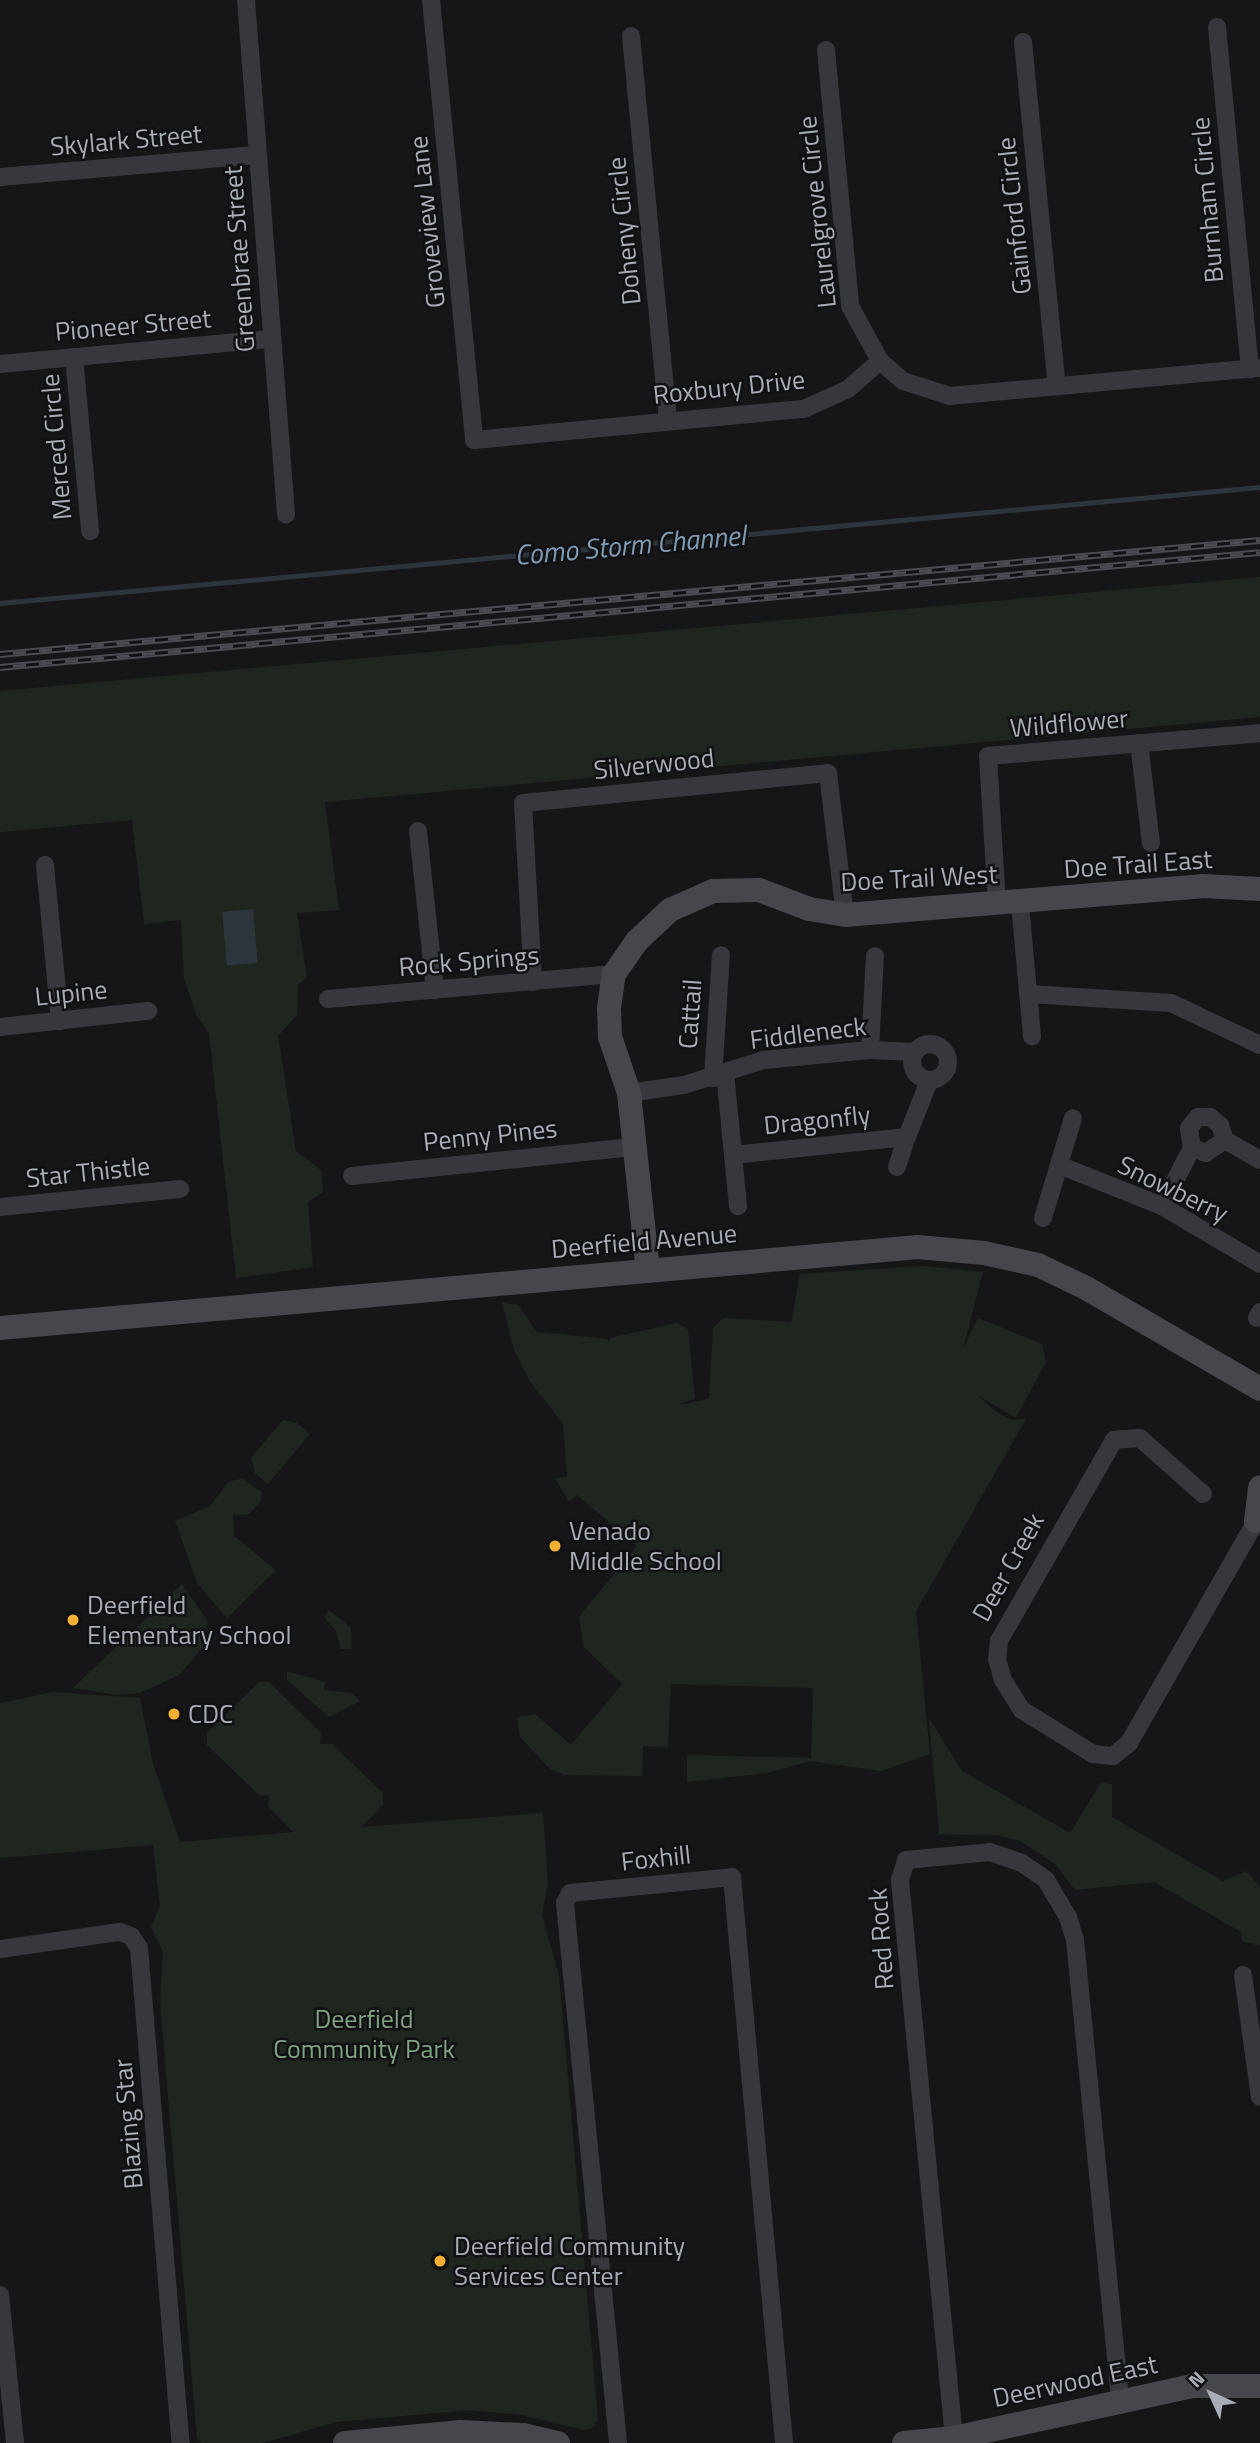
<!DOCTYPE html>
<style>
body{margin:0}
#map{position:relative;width:1260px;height:2443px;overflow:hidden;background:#161618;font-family:"Titillium Web",sans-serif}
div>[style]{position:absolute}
.green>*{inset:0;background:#1e261f}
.water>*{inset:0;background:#2c353c;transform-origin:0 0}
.stream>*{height:4.5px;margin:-2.25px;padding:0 2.25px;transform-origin:2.25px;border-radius:2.25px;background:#2c353c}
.street>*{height:18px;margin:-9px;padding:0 9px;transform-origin:9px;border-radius:9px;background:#37383d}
.street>.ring{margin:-9px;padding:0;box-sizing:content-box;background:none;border:18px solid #37383d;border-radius:50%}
.secondary>*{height:24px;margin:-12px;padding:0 12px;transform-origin:12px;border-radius:12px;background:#45474d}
.rail>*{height:7px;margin-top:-3.5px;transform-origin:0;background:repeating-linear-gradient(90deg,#111113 0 13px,#4a4c52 0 26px);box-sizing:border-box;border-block:2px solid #4a4c52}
.dots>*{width:19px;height:19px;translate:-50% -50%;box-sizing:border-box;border:4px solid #111113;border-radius:50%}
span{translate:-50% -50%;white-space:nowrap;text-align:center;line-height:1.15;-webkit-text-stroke:5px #111113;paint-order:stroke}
.street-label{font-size:26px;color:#a8adb8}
.poi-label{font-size:26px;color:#a8adb8}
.left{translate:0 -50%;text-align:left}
.park-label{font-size:26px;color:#7fa381}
.water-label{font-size:28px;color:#7f9bb3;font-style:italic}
.north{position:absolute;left:1176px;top:2359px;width:70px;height:70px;-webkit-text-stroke:5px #111113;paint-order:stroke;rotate:315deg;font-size:19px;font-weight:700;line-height:28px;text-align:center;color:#a8adb8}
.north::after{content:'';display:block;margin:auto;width:24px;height:32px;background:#a8adb8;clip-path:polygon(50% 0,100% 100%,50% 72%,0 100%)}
</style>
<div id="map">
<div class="green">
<div style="clip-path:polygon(1260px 577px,1260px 717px,325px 802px,339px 910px,297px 913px,307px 977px,298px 985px,297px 1015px,278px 1036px,296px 1151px,321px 1170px,323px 1192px,308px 1202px,313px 1267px,236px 1278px,209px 1033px,196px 1015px,184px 978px,181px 920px,144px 924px,132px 820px,0 832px,0 691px)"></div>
<div style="clip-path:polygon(924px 1266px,983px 1272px,963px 1349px,978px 1318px,1042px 1344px,1046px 1362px,1016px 1418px,977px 1395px,998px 1413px,1013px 1420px,1026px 1419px,916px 1611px,930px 1754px,881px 1771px,810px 1761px,767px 1773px,687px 1782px,687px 1755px,811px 1758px,813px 1688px,671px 1684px,668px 1747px,643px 1746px,642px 1776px,564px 1775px,549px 1768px,520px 1737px,517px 1717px,535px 1714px,571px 1745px,622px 1684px,584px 1647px,579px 1617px,637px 1546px,577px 1495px,569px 1502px,555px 1478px,567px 1477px,563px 1424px,529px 1380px,514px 1350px,502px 1302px,518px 1305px,537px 1332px,608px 1339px,609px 1345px,610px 1338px,677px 1323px,688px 1329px,695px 1399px,678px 1404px,686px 1404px,709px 1398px,713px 1328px,723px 1318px,791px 1322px,800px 1274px)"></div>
<div style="clip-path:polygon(283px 1420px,297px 1423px,310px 1434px,268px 1484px,255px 1473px,251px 1458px)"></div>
<div style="clip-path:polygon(242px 1479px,262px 1492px,261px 1501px,249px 1514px,233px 1515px,234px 1536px,276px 1570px,227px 1618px,197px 1583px,175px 1521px,210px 1506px,229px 1481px)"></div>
<div style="clip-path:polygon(182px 1584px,207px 1620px,207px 1628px,205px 1645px,179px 1675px,140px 1693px,117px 1695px,73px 1688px)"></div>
<div style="clip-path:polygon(329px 1610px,351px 1628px,352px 1649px,341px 1649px,336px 1631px,324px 1617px)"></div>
<div style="clip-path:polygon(287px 1671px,325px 1682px,324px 1690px,352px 1693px,360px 1701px,329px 1717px,287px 1680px)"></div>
<div style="clip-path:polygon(259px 1682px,269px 1682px,321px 1733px,320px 1744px,332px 1744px,383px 1793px,383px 1805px,362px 1827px,543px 1813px,548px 1884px,542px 1915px,559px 1975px,598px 2420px,593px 2428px,585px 2430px,521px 2415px,470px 2410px,336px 2422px,263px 2443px,201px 2443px,197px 2438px,160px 2002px,163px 1952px,151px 1927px,160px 1906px,153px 1845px,0 1858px,0 1703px,53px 1692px,140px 1698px,153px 1764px,180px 1842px,293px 1832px,268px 1806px,269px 1796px,259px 1795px,207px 1745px,207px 1733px)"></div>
<div style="clip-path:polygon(929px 1718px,962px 1771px,1070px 1833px,1101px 1782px,1112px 1784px,1112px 1817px,1223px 1881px,1246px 1871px,1260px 1887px,1260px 1946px,1242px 1941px,1241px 1932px,1154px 1882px,1075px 1890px,1056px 1865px,1020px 1841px,998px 1835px,939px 1834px)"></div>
</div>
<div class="water">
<div style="left:253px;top:909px;width:54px;height:31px;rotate:85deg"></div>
</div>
<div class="stream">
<div style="left:0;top:603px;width:1265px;rotate:-5.26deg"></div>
</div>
<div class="street">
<div style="left:246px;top:0;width:516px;rotate:85.55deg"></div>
<div style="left:431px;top:0;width:442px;rotate:84.4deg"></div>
<div style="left:474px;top:440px;width:331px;rotate:-5.4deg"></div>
<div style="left:804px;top:409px;width:48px;rotate:-24.4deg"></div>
<div style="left:848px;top:389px;width:43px;rotate:-41.2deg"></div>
<div style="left:880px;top:361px;width:30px;rotate:41deg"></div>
<div style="left:903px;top:381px;width:49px;rotate:17.7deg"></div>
<div style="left:950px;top:396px;width:311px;rotate:-5.2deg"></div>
<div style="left:1217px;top:27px;width:344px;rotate:84.5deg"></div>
<div style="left:631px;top:36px;width:387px;rotate:84.5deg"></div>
<div style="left:1023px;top:42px;width:346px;rotate:84.4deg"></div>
<div style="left:826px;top:50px;width:257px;rotate:84.6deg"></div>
<div style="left:850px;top:306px;width:63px;rotate:61.4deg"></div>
<div style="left:0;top:177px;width:258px;rotate:-4.9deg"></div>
<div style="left:74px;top:357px;width:175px;rotate:84.7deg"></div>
<div style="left:0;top:364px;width:272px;rotate:-5.3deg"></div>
<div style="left:1139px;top:743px;width:101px;rotate:83.2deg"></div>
<div style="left:418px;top:831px;width:160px;rotate:83.9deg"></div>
<div style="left:45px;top:865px;width:157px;rotate:84.5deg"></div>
<div style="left:997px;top:904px;width:148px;rotate:-93.5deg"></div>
<div style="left:988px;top:756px;width:273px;rotate:-4.8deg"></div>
<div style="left:1020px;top:904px;width:133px;rotate:84.8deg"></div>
<div style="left:533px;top:982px;width:179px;rotate:-93.2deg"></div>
<div style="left:523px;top:803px;width:306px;rotate:-5.6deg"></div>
<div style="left:828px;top:773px;width:143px;rotate:83.2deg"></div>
<div style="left:1030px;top:994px;width:141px;rotate:3.7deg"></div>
<div style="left:1171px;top:1003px;width:98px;rotate:25.3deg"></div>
<div style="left:328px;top:999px;width:287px;rotate:-5deg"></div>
<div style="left:0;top:1027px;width:149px;rotate:-6.2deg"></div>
<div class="ring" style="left:912px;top:1044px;width:18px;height:18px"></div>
<div style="left:870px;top:1050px;width:94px;rotate:-87deg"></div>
<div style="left:725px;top:1073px;width:134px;rotate:84.4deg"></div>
<div style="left:713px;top:1078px;width:123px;rotate:-86.3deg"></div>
<div style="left:629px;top:1093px;width:56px;rotate:-8.3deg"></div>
<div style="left:684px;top:1085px;width:84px;rotate:-17.4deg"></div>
<div style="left:764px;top:1060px;width:106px;rotate:-5.4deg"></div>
<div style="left:870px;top:1050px;width:42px;rotate:2.7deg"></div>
<div style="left:1225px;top:1140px;width:23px;rotate:146deg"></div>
<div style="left:1206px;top:1153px;width:15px;rotate:-160deg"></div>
<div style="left:1192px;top:1148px;width:20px;rotate:-99deg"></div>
<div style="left:1189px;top:1128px;width:14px;rotate:-51deg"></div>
<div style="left:1198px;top:1117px;width:12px"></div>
<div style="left:1210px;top:1117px;width:13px;rotate:39deg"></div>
<div style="left:1220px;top:1125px;width:16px;rotate:72deg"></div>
<div style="left:1225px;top:1140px;width:40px;rotate:29.7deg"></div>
<div style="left:733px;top:1155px;width:175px;rotate:-5.9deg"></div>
<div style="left:907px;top:1137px;width:60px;rotate:-68.6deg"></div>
<div style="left:1059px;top:1165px;width:111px;rotate:21.7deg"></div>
<div style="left:1162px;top:1206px;width:114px;rotate:30.6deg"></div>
<div style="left:897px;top:1167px;width:32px;rotate:-72deg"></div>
<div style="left:352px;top:1176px;width:282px;rotate:-5.9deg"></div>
<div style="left:1162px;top:1206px;width:65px;rotate:-62.7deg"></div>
<div style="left:0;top:1207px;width:181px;rotate:-5.7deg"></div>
<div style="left:1043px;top:1218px;width:104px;rotate:-73.3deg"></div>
<div style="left:1257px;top:1318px;width:7px;rotate:-63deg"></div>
<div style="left:1203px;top:1494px;width:84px;rotate:-138.4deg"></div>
<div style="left:1140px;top:1438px;width:26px;rotate:176deg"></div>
<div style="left:1114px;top:1440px;width:232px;rotate:119.8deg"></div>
<div style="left:999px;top:1641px;width:18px;rotate:96deg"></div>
<div style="left:997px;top:1659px;width:22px;rotate:74deg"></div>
<div style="left:1003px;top:1680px;width:36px;rotate:58deg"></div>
<div style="left:1022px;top:1710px;width:84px;rotate:31.8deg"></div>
<div style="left:1093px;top:1754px;width:20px;rotate:6deg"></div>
<div style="left:1113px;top:1756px;width:21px;rotate:-39deg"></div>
<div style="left:1129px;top:1743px;width:256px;rotate:-60.2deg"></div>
<div style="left:0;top:1949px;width:121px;rotate:-8.1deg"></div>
<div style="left:120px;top:1932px;width:12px;rotate:20deg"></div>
<div style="left:131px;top:1936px;width:14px;rotate:56deg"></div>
<div style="left:139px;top:1948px;width:497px;rotate:85.2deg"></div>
<div style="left:1243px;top:1975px;width:123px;rotate:82.1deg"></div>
<div style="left:0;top:2295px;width:149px;rotate:84.2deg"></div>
<div style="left:954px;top:2438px;width:561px;rotate:-95.53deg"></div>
<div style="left:900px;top:1880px;width:21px;rotate:-73deg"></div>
<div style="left:906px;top:1860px;width:84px;rotate:-5.4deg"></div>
<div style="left:990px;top:1852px;width:34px;rotate:19deg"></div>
<div style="left:1022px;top:1863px;width:29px;rotate:35deg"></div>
<div style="left:1046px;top:1880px;width:43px;rotate:59.3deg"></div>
<div style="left:1068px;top:1917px;width:24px;rotate:73deg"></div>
<div style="left:1075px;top:1940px;width:463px;rotate:84.4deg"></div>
<div style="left:618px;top:2443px;width:543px;rotate:-95.61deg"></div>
<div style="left:565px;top:1903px;width:11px;rotate:-63deg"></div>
<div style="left:570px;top:1893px;width:163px;rotate:-5.6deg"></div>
<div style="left:732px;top:1877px;width:568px;rotate:84.75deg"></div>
</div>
<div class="secondary">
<div style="left:648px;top:1271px;width:179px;rotate:-96.1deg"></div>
<div style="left:629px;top:1093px;width:59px;rotate:-108.7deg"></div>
<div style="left:610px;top:1037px;width:29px;rotate:-92deg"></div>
<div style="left:609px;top:1008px;width:34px;rotate:-82deg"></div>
<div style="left:614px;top:974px;width:40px;rotate:-55.1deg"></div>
<div style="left:637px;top:941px;width:45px;rotate:-43.2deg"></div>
<div style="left:670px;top:910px;width:47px;rotate:-23.8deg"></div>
<div style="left:713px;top:891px;width:46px;rotate:-1.2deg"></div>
<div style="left:759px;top:890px;width:53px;rotate:20.8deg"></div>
<div style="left:809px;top:909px;width:36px;rotate:9deg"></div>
<div style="left:845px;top:915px;width:358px;rotate:-4.6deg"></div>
<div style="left:1202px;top:886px;width:58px;rotate:3deg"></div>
<div style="left:0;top:1328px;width:922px;rotate:-5.04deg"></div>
<div style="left:918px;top:1247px;width:66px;rotate:5.2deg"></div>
<div style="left:984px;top:1253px;width:55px;rotate:12.5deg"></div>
<div style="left:1038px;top:1265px;width:53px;rotate:25.6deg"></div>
<div style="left:1086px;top:1288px;width:201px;rotate:30.1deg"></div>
<div style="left:1256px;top:1521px;width:34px;rotate:-83deg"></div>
<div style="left:345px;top:2443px;width:117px;rotate:-5.4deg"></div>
<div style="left:461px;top:2432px;width:62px;rotate:2.8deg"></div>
<div style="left:523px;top:2435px;width:36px;rotate:13deg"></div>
<div style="left:904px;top:2443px;width:50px;rotate:-5.7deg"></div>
<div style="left:954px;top:2438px;width:244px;rotate:-12.3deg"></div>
<div style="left:1192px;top:2386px;width:68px"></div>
</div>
<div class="rail">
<div style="left:0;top:654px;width:1265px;rotate:-5.17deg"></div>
<div style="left:0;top:667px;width:1265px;rotate:-5.21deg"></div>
</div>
<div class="dots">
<div style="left:555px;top:1546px;background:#f2b134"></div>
<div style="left:73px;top:1620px;background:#f2b134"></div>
<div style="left:174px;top:1714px;background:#f2b134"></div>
<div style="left:440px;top:2261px;background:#f2b134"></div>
</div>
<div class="street-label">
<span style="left:126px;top:140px;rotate:-5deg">Skylark Street</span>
<span style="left:1207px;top:200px;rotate:-95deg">Burnham Circle</span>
<span style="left:817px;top:212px;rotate:-96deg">Laurelgrove Circle</span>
<span style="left:1014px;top:216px;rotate:-96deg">Gainford Circle</span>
<span style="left:427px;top:222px;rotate:-96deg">Groveview Lane</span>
<span style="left:624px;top:231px;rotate:-96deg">Doheny Circle</span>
<span style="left:239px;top:259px;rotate:-94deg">Greenbrae Street</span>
<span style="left:133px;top:325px;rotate:-5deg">Pioneer Street</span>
<span style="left:729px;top:387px;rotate:-6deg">Roxbury Drive</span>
<span style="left:56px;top:447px;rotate:-95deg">Merced Circle</span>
<span style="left:1069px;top:723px;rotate:-5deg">Wildflower</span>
<span style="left:654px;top:764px;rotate:-6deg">Silverwood</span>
<span style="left:1138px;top:864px;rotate:-4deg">Doe Trail East</span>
<span style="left:919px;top:878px;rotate:-3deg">Doe Trail West</span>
<span style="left:469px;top:961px;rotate:-5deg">Rock Springs</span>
<span style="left:71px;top:993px;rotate:-6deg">Lupine</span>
<span style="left:690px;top:1014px;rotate:-86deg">Cattail</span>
<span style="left:808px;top:1033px;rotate:-7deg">Fiddleneck</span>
<span style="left:817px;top:1120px;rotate:-6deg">Dragonfly</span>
<span style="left:490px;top:1135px;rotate:-6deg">Penny Pines</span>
<span style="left:88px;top:1172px;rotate:-6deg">Star Thistle</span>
<span style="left:1173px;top:1189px;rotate:26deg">Snowberry</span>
<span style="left:644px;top:1241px;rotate:-5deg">Deerfield Avenue</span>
<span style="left:1008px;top:1567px;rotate:-61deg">Deer Creek</span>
<span style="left:656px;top:1858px;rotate:-6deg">Foxhill</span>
<span style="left:881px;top:1939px;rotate:-94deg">Red Rock</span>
<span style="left:128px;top:2124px;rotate:-95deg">Blazing Star</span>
<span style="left:1075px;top:2381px;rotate:-12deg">Deerwood East</span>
</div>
<div class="poi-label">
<span class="left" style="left:569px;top:1546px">Venado<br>Middle School</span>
<span class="left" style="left:87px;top:1620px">Deerfield<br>Elementary School</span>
<span class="left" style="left:188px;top:1714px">CDC</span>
<span class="left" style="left:454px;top:2261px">Deerfield Community<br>Services Center</span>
</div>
<div class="park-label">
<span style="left:364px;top:2034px">Deerfield<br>Community Park</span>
</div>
<div class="water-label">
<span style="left:630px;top:545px;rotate:-5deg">Como Storm Channel</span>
</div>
<div class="north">N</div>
</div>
